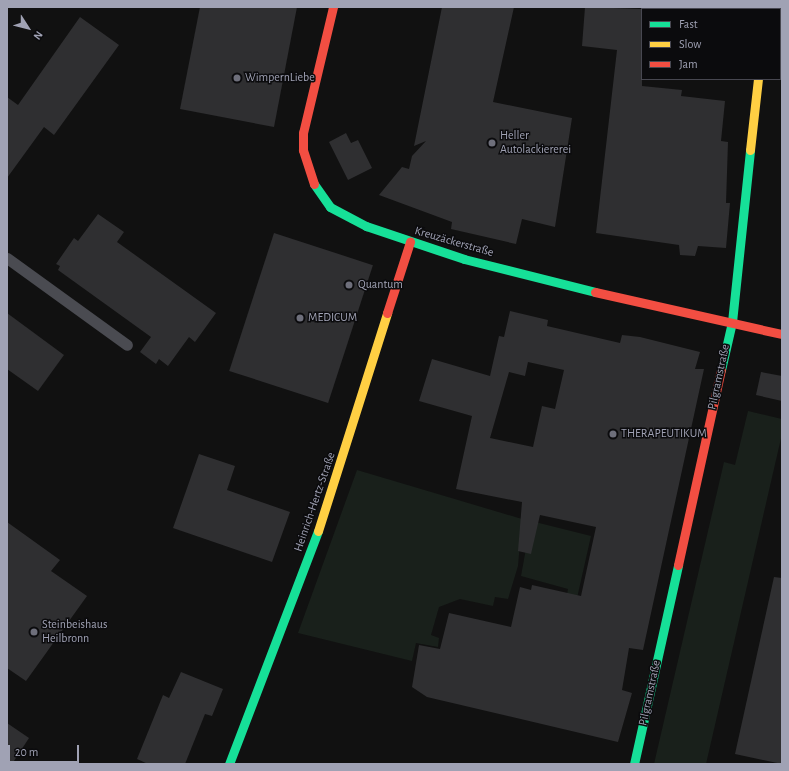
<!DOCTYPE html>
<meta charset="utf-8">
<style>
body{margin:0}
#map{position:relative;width:789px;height:771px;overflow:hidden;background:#111;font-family:"Alegreya Sans",sans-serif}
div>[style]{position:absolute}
.green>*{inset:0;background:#19201b}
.building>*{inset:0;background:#2f2f31;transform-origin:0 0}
.lane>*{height:11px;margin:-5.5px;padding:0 5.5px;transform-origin:5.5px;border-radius:5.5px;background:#4a4b51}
.street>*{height:21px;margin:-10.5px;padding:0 10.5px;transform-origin:10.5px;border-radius:10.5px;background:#4a4b51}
.fast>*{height:9px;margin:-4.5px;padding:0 4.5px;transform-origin:4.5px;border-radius:4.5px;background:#16e098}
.slow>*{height:9px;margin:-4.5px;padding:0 4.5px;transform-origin:4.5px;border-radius:4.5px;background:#ffcf43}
.jam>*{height:9px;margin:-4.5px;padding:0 4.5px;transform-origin:4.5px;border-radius:4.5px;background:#f24e42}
.dots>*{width:11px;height:11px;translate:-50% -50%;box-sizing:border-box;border:2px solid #0b0b0d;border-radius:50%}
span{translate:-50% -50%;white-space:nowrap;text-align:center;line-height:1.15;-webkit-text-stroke:3px #0b0b0d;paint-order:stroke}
.poi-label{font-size:12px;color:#a0a2b4}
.left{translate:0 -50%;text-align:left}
.street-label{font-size:12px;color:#a0a2b4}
.frame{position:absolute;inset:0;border:8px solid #a0a2b4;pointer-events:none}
.legend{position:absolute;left:641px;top:8px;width:140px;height:72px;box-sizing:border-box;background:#0b0b0d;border:1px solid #474750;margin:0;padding:5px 7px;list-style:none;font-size:12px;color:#a0a2b4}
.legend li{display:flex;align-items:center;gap:8px;height:20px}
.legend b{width:20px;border:1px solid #474750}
.north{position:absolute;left:8px;top:8px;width:40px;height:40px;-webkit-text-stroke:3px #0b0b0d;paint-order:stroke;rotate:126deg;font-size:11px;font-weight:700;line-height:16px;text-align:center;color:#a0a2b4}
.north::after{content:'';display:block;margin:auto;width:14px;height:18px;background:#a0a2b4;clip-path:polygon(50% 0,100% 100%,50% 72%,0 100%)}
.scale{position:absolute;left:8px;top:745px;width:71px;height:18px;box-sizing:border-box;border:2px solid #a0a2b4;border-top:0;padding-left:5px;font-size:12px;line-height:14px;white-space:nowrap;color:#a0a2b4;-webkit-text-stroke:3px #0b0b0d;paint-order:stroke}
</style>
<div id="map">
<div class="green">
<div style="clip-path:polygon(748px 411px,782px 419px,782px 434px,706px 764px,654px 764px,724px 462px,735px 465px)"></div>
<div style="clip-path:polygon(357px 470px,522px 519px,518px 566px,508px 599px,495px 597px,493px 606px,460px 599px,439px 607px,431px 635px,439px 638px,438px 647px,416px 643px,412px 661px,298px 633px)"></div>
<div style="clip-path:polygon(531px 521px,591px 536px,566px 647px,557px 646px,568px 589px,521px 576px)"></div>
</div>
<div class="building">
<div style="clip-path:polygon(200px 7px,297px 7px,274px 127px,180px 109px)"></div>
<div style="clip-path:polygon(442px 7px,514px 7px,493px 102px,572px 118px,555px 227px,522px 219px,516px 244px,451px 229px,452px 222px,379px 195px,402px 167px,409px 169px,412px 156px,426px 141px,414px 146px)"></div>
<div style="clip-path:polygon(585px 7px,642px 9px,642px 86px,682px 90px,681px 96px,725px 101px,721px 141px,728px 142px,726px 203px,730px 203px,726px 248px,698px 246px,695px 256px,680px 255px,679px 245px,596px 233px,617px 50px,582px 46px)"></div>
<div style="clip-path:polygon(80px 17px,119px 45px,54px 135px,44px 127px,7px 178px,7px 97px,18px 105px)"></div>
<div style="clip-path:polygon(346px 133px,351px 143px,358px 140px,372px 168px,348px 180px,329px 142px)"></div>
<div style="clip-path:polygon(98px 214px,124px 232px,117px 242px,216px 313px,195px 342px,189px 337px,168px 366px,159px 359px,156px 364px,140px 352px,151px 337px,58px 270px,60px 266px,56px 264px,74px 238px,78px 241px)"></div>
<div style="left:274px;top:233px;width:104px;height:145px;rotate:18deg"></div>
<div style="clip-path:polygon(evenodd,510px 311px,548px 320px,547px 326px,620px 343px,622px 335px,640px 337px,700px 352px,695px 369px,704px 369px,643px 650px,629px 648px,622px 690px,632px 693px,618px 742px,427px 697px,412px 687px,419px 645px,440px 649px,449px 613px,511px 627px,520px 587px,531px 590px,532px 585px,581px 596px,596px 527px,540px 515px,531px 554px,518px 551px,522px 502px,456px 489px,472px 416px,419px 401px,432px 359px,490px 376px,499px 336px,504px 337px,510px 311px,528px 362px,564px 370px,555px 409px,542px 406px,533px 447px,490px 438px,509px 372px,525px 376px,528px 362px)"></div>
<div style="clip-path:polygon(7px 313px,64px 355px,38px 391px,7px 369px)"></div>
<div style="clip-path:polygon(761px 372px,782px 376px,782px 401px,756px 395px)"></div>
<div style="clip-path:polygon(199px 454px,235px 466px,227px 490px,290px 512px,272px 562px,173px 528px)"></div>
<div style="clip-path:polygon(7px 522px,60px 560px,51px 571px,87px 596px,26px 681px,7px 668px)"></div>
<div style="clip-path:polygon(774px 577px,782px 578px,782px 764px,735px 754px)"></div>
<div style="clip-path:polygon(181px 672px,223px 689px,212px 716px,205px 714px,185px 764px,148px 764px,137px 759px,163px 695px,169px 698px)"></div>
<div style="clip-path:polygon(7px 723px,29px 738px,12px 764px,7px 764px)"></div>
</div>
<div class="lane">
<div style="left:7px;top:258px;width:148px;rotate:35.9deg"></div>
</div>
<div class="street">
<div style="left:766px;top:9px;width:2px;rotate:-90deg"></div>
</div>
<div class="fast">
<div style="left:314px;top:184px;width:28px;rotate:55deg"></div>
<div style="left:330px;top:207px;width:41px;rotate:27.8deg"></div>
<div style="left:366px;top:226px;width:103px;rotate:18.6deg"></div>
<div style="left:464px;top:259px;width:135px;rotate:14.1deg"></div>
<div style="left:721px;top:370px;width:49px;rotate:-77.1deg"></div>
<div style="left:732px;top:322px;width:173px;rotate:-84deg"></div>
<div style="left:229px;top:764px;width:249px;rotate:-69.1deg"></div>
<div style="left:634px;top:764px;width:204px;rotate:-77.5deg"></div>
</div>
<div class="slow">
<div style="left:750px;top:150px;width:71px;rotate:-83.6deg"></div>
<div style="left:318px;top:531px;width:229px;rotate:-72.4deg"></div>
</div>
<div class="jam">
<div style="left:314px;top:184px;width:36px;rotate:-108deg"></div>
<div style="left:303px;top:150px;width:17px;rotate:-90deg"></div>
<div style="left:303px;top:133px;width:130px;rotate:-76.6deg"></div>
<div style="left:595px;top:292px;width:192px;rotate:12.7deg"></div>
<div style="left:387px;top:313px;width:75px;rotate:-72.1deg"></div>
<div style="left:678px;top:565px;width:200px;rotate:-77.6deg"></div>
</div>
<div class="dots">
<div style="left:237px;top:78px;background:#6e6f7b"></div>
<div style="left:492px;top:143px;background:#6e6f7b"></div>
<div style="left:349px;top:285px;background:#6e6f7b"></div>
<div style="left:300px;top:318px;background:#6e6f7b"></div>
<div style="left:613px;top:434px;background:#6e6f7b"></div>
<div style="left:34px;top:632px;background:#6e6f7b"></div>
</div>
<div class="poi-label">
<span class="left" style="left:245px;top:78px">WimpernLiebe</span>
<span class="left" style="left:500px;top:143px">Heller<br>Autolackiererei</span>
<span class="left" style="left:358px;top:285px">Quantum</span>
<span class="left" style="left:308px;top:318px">MEDICUM</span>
<span class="left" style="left:621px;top:434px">THERAPEUTIKUM</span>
<span class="left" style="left:42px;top:632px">Steinbeishaus<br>Heilbronn</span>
</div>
<div class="street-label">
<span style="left:454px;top:242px;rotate:16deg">Kreuzäckerstraße</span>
<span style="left:719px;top:377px;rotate:-78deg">Pilgramstraße</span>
<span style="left:315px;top:502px;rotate:-71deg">Heinrich-Hertz-Straße</span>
<span style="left:650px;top:693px;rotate:-78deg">Pilgramstraße</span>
</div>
<div class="frame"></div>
<ul class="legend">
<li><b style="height:5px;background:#16e098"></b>Fast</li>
<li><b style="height:5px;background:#ffcf43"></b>Slow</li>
<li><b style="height:5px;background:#f24e42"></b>Jam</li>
</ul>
<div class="north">N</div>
<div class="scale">20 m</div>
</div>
